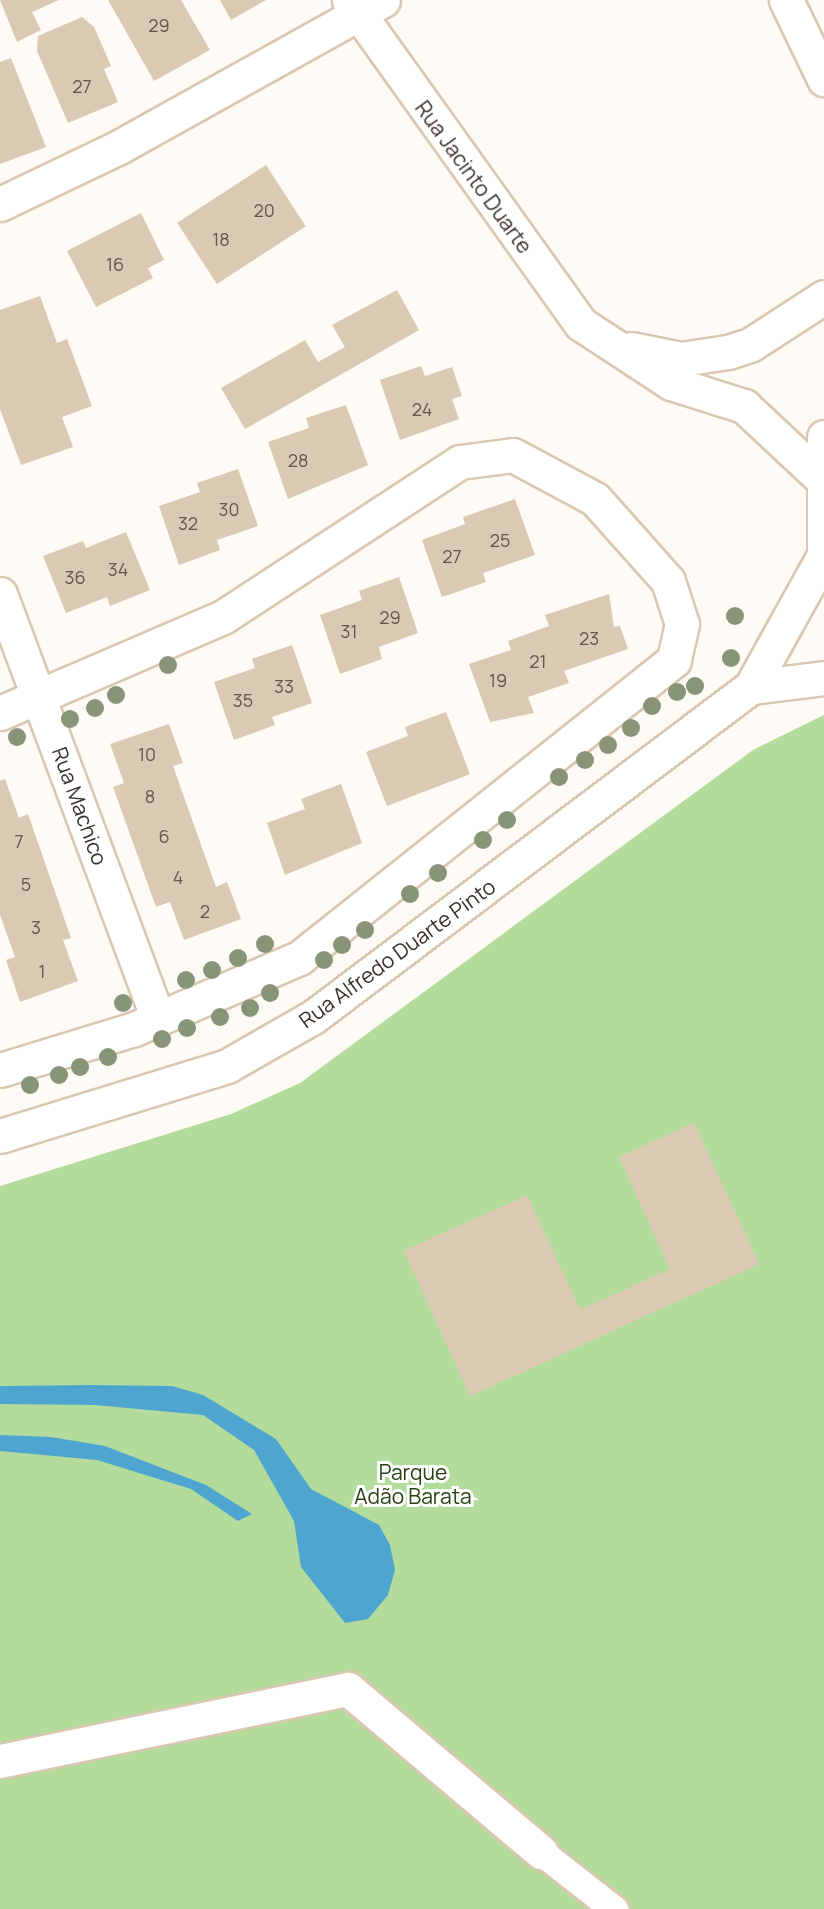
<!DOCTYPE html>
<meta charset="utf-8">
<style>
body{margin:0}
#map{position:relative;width:824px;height:1909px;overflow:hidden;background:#fefaf6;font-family:Manrope,sans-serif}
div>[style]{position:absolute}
.green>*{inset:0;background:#b3db9b}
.water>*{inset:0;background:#4ea6d0}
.building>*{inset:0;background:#dbc9b3;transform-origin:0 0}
.roads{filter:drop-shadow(2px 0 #d9c7b1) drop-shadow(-2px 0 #d9c7b1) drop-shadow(0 2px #d9c7b1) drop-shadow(0 -2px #d9c7b1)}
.pedestrian>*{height:27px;margin:-13.5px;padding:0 13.5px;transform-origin:13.5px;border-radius:13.5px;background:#fff}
.minor>*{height:33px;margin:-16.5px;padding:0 16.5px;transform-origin:16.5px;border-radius:16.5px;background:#fff}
.tertiary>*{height:33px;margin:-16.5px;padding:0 16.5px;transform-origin:16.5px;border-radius:16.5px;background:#fff}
.secondary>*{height:33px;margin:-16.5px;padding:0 16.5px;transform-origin:16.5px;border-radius:16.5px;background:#fff}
.trees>*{width:18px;height:18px;margin:-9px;border-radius:50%;background:#879478}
span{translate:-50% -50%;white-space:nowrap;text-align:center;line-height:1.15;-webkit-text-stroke:6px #fff;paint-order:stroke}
.number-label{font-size:18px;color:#61574b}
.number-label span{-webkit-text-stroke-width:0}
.street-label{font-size:21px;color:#383128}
.park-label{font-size:21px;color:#264111}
</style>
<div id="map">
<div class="green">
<div style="clip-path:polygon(824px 715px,824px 1909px,0 1909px,0 1186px,231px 1114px,300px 1083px,753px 750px)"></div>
</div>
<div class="water">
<div style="clip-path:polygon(90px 1385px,172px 1386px,203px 1395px,276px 1439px,311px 1489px,379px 1525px,390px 1545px,395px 1570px,388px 1595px,368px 1619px,345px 1623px,301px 1567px,294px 1521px,254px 1450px,203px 1415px,95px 1405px,0 1404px,0 1386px)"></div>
<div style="clip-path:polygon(0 1435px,51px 1437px,105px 1446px,206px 1485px,252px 1514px,238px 1521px,191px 1489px,97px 1460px,0 1451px)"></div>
</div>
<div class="building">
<div style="clip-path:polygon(0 0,59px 0,32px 12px,41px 30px,17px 42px)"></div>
<div style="clip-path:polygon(108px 0,181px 0,210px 50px,154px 81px)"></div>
<div style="clip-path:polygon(220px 0,266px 0,231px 20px)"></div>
<div style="clip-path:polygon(82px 17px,94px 27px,111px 66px,104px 69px,118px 102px,68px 123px,37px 51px,38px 36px)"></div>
<div style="clip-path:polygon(11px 58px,46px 147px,0 164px,0 62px)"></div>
<div style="left:266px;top:165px;width:73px;height:106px;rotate:57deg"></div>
<div style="clip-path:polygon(141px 213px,164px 260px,148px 268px,153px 278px,96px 307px,67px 251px)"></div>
<div style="clip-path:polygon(397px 290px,419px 330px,245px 429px,221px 388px,305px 340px,318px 362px,345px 347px,332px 325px)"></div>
<div style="clip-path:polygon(40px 296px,57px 343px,67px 339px,92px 406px,62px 417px,73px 447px,21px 465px,0 409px,0 310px)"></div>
<div style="clip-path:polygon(421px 366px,425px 376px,452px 367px,462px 396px,452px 399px,459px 419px,400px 440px,380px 380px)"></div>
<div style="clip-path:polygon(346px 405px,368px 465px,288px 499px,268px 442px,309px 428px,306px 418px)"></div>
<div style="clip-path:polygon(238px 469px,258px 526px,217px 540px,220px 550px,179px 565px,159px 506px,200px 492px,197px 483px)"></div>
<div style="clip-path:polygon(515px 499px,535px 555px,483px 573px,486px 582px,442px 597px,422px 540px,465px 524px,463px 517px)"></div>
<div style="clip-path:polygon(126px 532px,150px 590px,110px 606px,107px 597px,66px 613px,43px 556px,83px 541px,86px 548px)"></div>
<div style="clip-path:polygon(399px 577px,418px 633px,379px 647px,382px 659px,340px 674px,320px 615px,362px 600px,359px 591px)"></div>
<div style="clip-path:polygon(609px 594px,614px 627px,620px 626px,628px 649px,564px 671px,569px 683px,528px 697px,534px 713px,490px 722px,469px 664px,511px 650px,508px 641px,549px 626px,545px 615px)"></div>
<div style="clip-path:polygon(292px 645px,312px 703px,272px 717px,275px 725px,234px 740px,214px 682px,255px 668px,252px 659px)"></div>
<div style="clip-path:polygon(446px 712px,470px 774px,387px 806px,366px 752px,408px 736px,405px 727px)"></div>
<div style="clip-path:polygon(169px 724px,183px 763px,173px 766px,216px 887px,227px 882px,241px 919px,184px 940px,170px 902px,156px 907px,113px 787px,124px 783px,110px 744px)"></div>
<div style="clip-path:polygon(5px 779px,19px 818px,28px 814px,71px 938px,63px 940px,78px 981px,20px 1002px,6px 960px,15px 957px,0 915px,0 781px)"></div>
<div style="clip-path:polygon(341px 784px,362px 843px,285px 875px,267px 823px,305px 809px,301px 799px)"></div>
<div style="clip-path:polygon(694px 1123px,759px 1264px,470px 1396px,404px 1251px,527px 1195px,580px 1310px,670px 1269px,619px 1157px)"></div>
</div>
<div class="roads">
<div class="pedestrian">
<div style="left:541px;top:1852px;width:93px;rotate:38deg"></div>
</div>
<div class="minor">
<div style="left:0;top:204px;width:132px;rotate:-25.6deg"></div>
<div style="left:119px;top:147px;width:302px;rotate:-29.1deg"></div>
<div style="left:0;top:594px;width:453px;rotate:69.6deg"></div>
<div style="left:0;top:713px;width:243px;rotate:-23.3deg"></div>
<div style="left:223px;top:617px;width:283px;rotate:-33.2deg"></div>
<div style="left:460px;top:462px;width:53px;rotate:-7.5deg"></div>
<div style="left:513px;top:455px;width:93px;rotate:28.2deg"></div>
<div style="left:595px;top:499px;width:110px;rotate:48.3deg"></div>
<div style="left:668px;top:581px;width:45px;rotate:72deg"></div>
<div style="left:682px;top:624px;width:37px;rotate:103deg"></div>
<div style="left:674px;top:660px;width:479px;rotate:141.5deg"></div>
<div style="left:299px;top:958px;width:180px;rotate:156.7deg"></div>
<div style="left:134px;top:1029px;width:140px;rotate:163deg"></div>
<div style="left:0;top:1761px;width:355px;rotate:-11.7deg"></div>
<div style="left:348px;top:1689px;width:253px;rotate:40.2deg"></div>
</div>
<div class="tertiary">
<div style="left:349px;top:0;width:398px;rotate:54.4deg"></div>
<div style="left:581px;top:324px;width:108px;rotate:33.2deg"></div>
<div style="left:671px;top:383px;width:77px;rotate:17.5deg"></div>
<div style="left:744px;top:406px;width:105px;rotate:43.1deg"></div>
<div style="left:631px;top:349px;width:51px;rotate:11.3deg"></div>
<div style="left:681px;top:359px;width:48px;rotate:-8.5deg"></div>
<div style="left:728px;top:352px;width:23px;rotate:-18deg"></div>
<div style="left:750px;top:345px;width:88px;rotate:-33deg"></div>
<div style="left:751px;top:687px;width:74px;rotate:-7deg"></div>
<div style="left:0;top:1136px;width:238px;rotate:-17.1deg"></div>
<div style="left:227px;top:1066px;width:99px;rotate:-29.7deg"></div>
<div style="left:313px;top:1017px;width:548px;rotate:-37deg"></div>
<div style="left:751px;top:687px;width:146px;rotate:-61deg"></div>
</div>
<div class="secondary">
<div style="left:786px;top:0;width:88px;rotate:64.3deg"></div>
<div style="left:824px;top:437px;width:129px;rotate:90deg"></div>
</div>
</div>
<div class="trees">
<div style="left:735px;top:616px"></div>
<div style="left:731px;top:658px"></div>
<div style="left:168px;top:665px"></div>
<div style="left:695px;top:686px"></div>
<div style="left:677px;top:692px"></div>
<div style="left:116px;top:695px"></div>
<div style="left:652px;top:706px"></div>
<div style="left:95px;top:708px"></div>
<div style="left:70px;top:719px"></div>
<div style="left:631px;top:728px"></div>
<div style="left:17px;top:737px"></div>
<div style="left:608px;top:745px"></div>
<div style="left:585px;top:760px"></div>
<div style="left:559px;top:777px"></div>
<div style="left:507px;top:820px"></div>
<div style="left:483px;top:840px"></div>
<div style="left:438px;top:873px"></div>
<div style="left:410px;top:894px"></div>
<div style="left:365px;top:930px"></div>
<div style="left:265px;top:944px"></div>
<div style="left:342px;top:945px"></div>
<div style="left:238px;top:958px"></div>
<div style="left:324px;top:960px"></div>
<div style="left:212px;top:970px"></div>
<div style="left:186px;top:980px"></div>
<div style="left:270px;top:993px"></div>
<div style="left:123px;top:1003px"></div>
<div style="left:250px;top:1008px"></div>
<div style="left:220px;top:1017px"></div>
<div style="left:187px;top:1028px"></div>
<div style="left:162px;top:1039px"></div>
<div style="left:108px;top:1057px"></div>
<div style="left:80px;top:1067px"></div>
<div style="left:59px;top:1075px"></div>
<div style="left:30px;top:1085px"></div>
</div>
<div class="number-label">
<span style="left:159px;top:25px">29</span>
<span style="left:82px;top:86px">27</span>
<span style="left:264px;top:210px">20</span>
<span style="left:221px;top:239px">18</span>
<span style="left:115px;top:264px">16</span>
<span style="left:422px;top:409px">24</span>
<span style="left:298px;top:460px">28</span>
<span style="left:229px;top:509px">30</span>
<span style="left:188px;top:523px">32</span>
<span style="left:500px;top:540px">25</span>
<span style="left:452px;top:556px">27</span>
<span style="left:118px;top:569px">34</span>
<span style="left:75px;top:577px">36</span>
<span style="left:390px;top:617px">29</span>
<span style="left:349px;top:631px">31</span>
<span style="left:589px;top:638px">23</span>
<span style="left:538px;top:661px">21</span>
<span style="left:498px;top:680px">19</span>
<span style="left:284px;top:686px">33</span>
<span style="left:243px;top:700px">35</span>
<span style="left:147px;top:754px">10</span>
<span style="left:150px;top:796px">8</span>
<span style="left:164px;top:836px">6</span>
<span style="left:19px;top:841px">7</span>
<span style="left:178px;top:877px">4</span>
<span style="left:26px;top:884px">5</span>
<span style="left:205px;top:911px">2</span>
<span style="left:36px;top:927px">3</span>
<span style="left:42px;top:971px">1</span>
</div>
<div class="street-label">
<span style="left:474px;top:177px;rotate:54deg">Rua Jacinto Duarte</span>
<span style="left:80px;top:806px;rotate:70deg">Rua Machico</span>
<span style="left:397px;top:953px;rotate:-36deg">Rua Alfredo Duarte Pinto</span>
</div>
<div class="park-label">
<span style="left:413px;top:1484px">Parque<br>Adão Barata</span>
</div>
</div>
